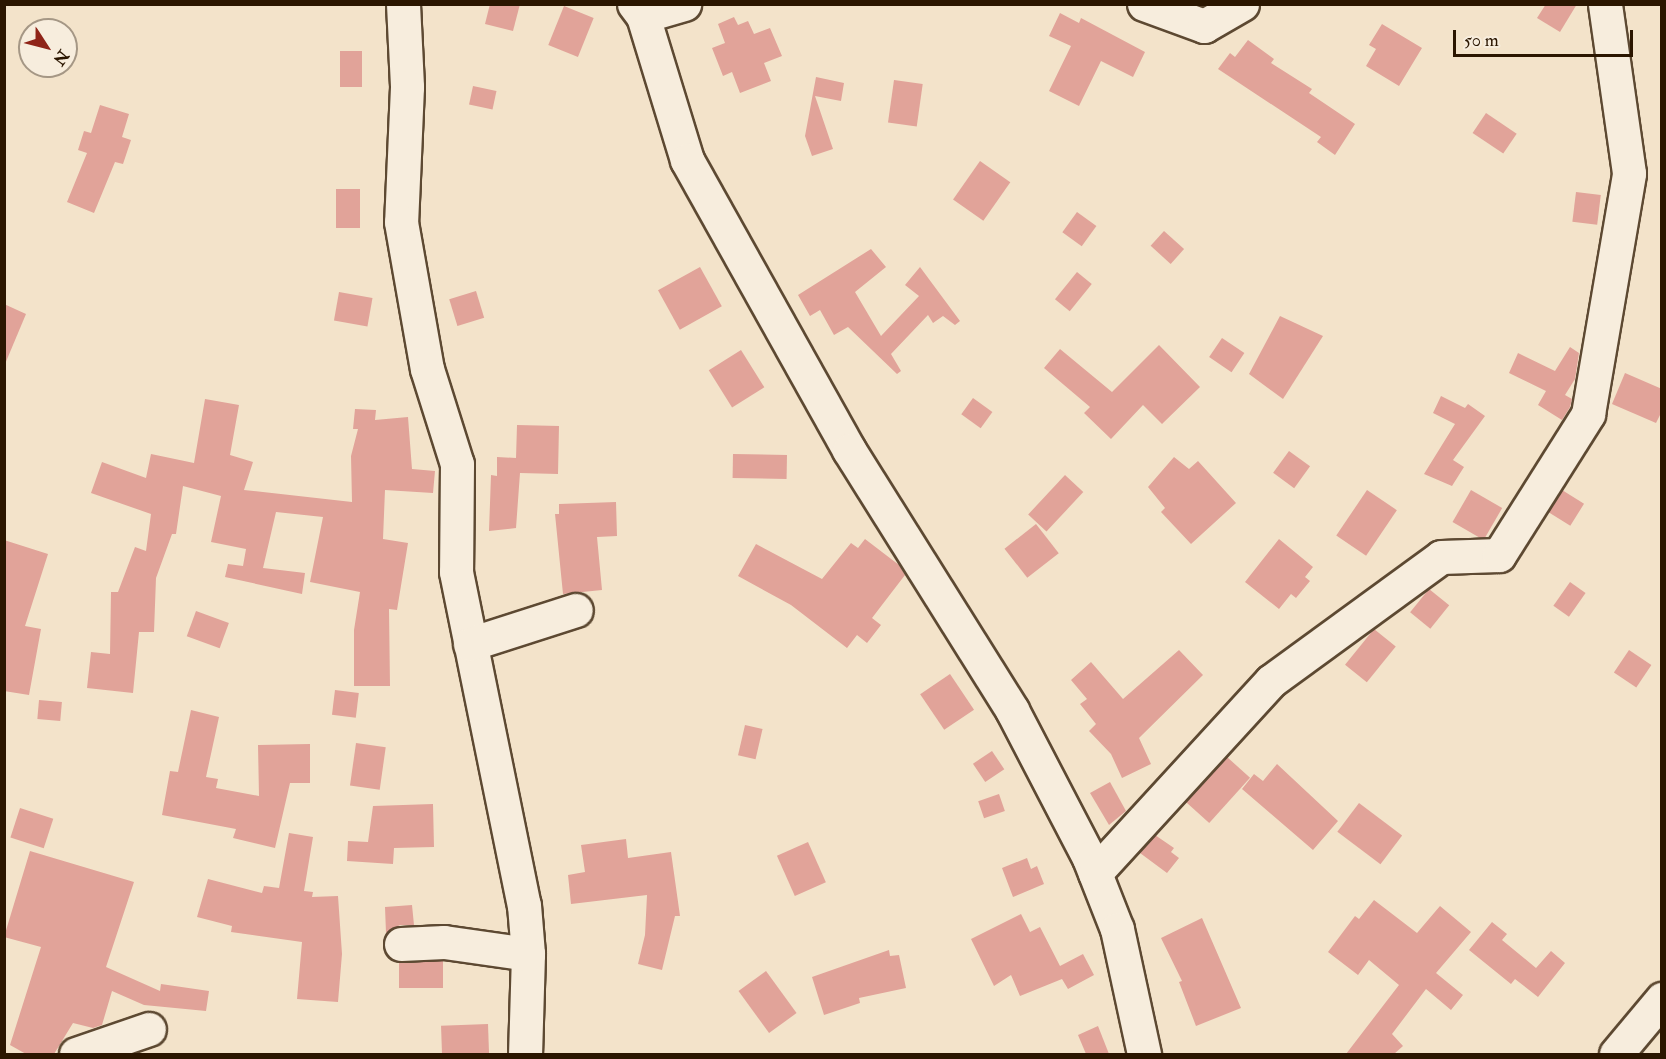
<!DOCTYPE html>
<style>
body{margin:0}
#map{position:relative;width:1666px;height:1059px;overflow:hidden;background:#f3e3ca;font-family:"IM FELL Double Pica",serif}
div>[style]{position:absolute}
.building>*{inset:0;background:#e1a399;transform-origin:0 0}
.roads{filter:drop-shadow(2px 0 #5d4932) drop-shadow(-2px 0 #5d4932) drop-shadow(0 2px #5d4932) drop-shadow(0 -2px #5d4932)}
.minor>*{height:33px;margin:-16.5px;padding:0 16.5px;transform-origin:16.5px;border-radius:16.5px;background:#f7eddd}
span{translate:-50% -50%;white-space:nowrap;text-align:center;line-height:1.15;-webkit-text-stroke:5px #f7eddd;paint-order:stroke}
.frame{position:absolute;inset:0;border:6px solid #2b1600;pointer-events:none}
.north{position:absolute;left:18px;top:18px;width:60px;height:60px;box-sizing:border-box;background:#f7eddd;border:2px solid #a59785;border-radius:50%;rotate:126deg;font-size:16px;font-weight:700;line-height:24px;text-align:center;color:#2b1600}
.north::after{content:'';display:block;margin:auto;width:21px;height:27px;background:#8f2418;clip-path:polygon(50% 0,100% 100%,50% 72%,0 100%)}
.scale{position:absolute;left:1453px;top:30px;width:180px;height:27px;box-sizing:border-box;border:3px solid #2b1600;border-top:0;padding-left:8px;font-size:18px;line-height:21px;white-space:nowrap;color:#2b1600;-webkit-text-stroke:4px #f7eddd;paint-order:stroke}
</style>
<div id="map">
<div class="building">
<div style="clip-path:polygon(490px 4px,520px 4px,513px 31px,485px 24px)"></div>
<div style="clip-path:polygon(1546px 4px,1577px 4px,1560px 32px,1537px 18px)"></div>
<div style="left:564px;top:6px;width:32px;height:42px;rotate:22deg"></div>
<div style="clip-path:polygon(1060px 13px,1079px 23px,1081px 18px,1145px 52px,1133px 77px,1101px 61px,1079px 106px,1049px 91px,1071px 46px,1049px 36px)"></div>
<div style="clip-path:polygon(734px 17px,738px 25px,748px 21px,754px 34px,770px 28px,782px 56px,764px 63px,771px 81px,740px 93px,732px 72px,723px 76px,712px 48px,725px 43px,718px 24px)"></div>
<div style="clip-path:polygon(1382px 24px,1422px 48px,1399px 86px,1366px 66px,1376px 49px,1369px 45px)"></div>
<div style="clip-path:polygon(1248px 40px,1274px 59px,1271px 63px,1312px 89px,1309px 93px,1355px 124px,1335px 155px,1317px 142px,1321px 137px,1218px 69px,1230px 53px,1235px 57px)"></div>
<div style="left:340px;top:51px;width:22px;height:36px"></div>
<div style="clip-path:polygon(816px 77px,844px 83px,841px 101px,815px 96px,833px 149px,812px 156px,805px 136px)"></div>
<div style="left:894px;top:80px;width:29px;height:43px;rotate:8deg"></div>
<div style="left:473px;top:86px;width:24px;height:19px;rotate:12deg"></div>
<div style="clip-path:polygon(100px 105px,129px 114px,122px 137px,131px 140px,123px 164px,115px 162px,94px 213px,67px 202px,87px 153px,78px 150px,84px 131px,91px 133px)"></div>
<div style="left:1486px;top:113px;width:37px;height:24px;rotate:34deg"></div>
<div style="left:980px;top:161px;width:37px;height:47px;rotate:35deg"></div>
<div style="left:336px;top:189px;width:24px;height:39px"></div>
<div style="left:1576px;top:192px;width:25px;height:30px;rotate:7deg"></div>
<div style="left:1077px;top:212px;width:24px;height:25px;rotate:36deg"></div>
<div style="left:1164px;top:231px;width:27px;height:20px;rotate:42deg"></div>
<div style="clip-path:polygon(871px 249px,886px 267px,855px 292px,881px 336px,919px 296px,905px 285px,920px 267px,960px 321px,955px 325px,943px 316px,933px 323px,928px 315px,891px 354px,901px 371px,897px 374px,848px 327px,834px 335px,820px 310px,810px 316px,798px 295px)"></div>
<div style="left:700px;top:267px;width:45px;height:48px;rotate:61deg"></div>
<div style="left:1077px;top:272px;width:19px;height:35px;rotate:39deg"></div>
<div style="left:476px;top:291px;width:28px;height:28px;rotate:73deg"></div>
<div style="left:339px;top:292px;width:34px;height:29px;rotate:10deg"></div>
<div style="clip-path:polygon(4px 304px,26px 314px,5px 364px,4px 364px)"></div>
<div style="clip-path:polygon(1280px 316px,1323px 336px,1283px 399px,1249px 374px)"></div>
<div style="left:1222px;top:338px;width:27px;height:23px;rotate:34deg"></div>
<div style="clip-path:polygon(1159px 345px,1200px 387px,1162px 424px,1143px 405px,1111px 439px,1084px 413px,1090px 407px,1044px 368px,1060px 349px,1112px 392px)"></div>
<div style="clip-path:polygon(1570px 347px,1579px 353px,1575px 379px,1565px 395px,1572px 399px,1570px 407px,1562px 420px,1538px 405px,1546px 391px,1509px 373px,1518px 353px,1555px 371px)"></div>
<div style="left:741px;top:350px;width:44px;height:38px;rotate:58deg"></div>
<div style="clip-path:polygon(1625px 373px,1662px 389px,1662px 411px,1656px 423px,1612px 404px)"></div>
<div style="clip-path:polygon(1441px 396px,1465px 408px,1468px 404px,1485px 416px,1453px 460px,1464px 467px,1452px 486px,1424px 474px,1455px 424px,1433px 413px)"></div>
<div style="left:973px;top:398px;width:24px;height:20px;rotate:36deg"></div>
<div style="clip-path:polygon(205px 399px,239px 405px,230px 455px,253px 462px,244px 490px,352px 502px,351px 456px,358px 429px,353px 429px,355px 409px,376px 410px,375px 420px,408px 417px,412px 469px,435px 471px,433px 493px,385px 490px,383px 539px,408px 543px,397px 610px,389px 609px,390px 686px,354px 686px,354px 630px,360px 592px,310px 582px,323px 517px,276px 512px,263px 568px,305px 573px,302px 594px,225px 577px,228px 564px,243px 566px,246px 549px,211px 542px,221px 496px,183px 486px,176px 534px,172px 534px,156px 578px,154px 632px,139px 632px,133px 693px,87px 688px,91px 652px,110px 654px,111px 592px,118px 592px,135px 547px,146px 551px,151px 514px,91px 493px,102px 462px,146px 478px,151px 454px,194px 463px)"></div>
<div style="clip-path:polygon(517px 425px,559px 426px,558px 474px,520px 473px,516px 528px,489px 531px,491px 475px,497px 476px,497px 457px,516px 458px)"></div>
<div style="left:1289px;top:451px;width:26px;height:27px;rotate:36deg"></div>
<div style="left:733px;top:454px;width:54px;height:24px;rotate:1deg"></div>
<div style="clip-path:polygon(1174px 457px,1189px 469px,1198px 461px,1236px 503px,1191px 544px,1161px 512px,1165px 508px,1148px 487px)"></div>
<div style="left:1065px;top:475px;width:25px;height:54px;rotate:43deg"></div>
<div style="left:1367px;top:490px;width:36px;height:55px;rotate:34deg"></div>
<div style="left:1471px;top:490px;width:36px;height:37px;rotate:30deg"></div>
<div style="left:1562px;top:490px;width:26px;height:26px;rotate:32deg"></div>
<div style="clip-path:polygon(616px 502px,617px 536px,597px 537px,602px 590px,563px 594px,555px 514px,559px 514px,559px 504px)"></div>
<div style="left:1036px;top:524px;width:37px;height:40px;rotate:52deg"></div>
<div style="clip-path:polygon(865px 539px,899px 565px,905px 575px,872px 618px,881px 625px,867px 643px,857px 635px,847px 648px,791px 605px,738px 576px,756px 544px,822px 579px,851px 543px,858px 548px)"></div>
<div style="clip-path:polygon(1279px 539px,1313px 567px,1305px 577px,1310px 581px,1296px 598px,1291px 594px,1279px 609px,1245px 582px)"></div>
<div style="clip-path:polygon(4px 540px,48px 554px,25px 626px,41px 629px,29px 695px,4px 691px)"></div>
<div style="left:1570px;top:582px;width:19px;height:29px;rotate:35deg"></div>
<div style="left:1429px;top:589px;width:26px;height:30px;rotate:39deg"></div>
<div style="left:196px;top:611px;width:35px;height:27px;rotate:20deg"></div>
<div style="left:1374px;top:629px;width:28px;height:46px;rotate:39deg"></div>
<div style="clip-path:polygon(1179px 650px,1203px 675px,1139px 738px,1151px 764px,1122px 778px,1111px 754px,1089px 731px,1096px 724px,1080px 704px,1087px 699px,1071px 680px,1091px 662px,1123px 699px)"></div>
<div style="left:1629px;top:650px;width:27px;height:27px;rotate:34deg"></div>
<div style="left:950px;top:674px;width:43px;height:36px;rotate:56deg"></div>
<div style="left:335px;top:690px;width:24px;height:25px;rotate:7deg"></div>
<div style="left:39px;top:700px;width:23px;height:19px;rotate:5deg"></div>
<div style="clip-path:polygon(191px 710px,219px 717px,206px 777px,218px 779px,216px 788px,259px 796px,258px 745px,310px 744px,310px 783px,290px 783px,275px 848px,233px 838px,236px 829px,162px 815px,170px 771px,178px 772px)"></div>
<div style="left:745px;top:725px;width:18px;height:31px;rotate:13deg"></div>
<div style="left:356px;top:743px;width:30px;height:43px;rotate:8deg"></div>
<div style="left:992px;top:751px;width:22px;height:23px;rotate:56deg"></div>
<div style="left:1227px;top:757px;width:31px;height:61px;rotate:42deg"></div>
<div style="clip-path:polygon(1277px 764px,1338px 821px,1313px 850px,1242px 789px,1254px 774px,1263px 781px)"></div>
<div style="clip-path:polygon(1110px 782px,1126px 811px,1109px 825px,1090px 793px)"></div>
<div style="left:999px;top:794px;width:18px;height:22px;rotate:71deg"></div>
<div style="left:1359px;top:803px;width:54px;height:36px;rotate:37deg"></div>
<div style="clip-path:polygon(433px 804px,434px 847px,394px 848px,393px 864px,347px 861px,348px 841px,368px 842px,373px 806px)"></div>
<div style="left:20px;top:808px;width:35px;height:31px;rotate:18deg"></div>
<div style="clip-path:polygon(289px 833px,313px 837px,304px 891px,313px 892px,312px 897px,338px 896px,342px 954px,338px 1002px,297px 999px,302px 942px,231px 932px,232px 926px,197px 917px,208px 879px,262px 893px,264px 886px,279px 888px)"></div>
<div style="clip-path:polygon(1155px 835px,1174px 848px,1171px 852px,1179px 858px,1167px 873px,1140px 853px)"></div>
<div style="clip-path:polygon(626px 839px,628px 858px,671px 852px,680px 916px,675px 916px,662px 970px,638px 964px,645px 935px,647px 895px,571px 904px,568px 875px,585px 872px,581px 845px)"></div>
<div style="left:808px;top:842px;width:44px;height:34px;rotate:66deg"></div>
<div style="clip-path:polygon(30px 851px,134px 882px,106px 967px,160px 991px,161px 984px,209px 991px,206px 1011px,144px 1005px,112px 991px,102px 1025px,93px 1028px,73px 1023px,54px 1054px,26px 1054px,10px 1045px,41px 947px,4px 937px)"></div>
<div style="clip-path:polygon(1027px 858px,1031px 869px,1037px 866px,1044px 884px,1013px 897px,1002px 868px)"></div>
<div style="clip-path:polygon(1374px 900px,1417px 933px,1440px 906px,1471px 932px,1436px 973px,1463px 995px,1451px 1010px,1426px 989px,1392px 1034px,1403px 1046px,1394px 1054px,1346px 1054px,1399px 985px,1369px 960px,1358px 975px,1328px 952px,1355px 916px,1359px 919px)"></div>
<div style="clip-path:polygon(412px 905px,414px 925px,400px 925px,386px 933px,385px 907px)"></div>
<div style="clip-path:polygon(1021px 914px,1030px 932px,1040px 927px,1060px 966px,1083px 954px,1094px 975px,1068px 989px,1062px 979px,1020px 996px,1011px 975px,994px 986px,971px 939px)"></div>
<div style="clip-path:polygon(1202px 918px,1241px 1008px,1196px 1026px,1179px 982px,1182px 981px,1161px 938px)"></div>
<div style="clip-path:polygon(1492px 922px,1507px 934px,1502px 940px,1536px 968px,1551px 951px,1565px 963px,1538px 997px,1515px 979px,1511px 984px,1469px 950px)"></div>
<div style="clip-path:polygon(889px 950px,890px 956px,899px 955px,906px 988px,859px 998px,860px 1003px,824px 1015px,812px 977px)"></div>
<div style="left:443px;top:961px;width:27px;height:44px;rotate:90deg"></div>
<div style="left:766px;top:971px;width:52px;height:34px;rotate:54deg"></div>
<div style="left:488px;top:1024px;width:30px;height:47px;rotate:88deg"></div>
<div style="clip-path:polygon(1098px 1026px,1109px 1054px,1086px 1054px,1078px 1035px)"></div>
</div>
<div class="roads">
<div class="minor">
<div style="left:403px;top:4px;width:83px;rotate:87.2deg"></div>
<div style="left:407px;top:87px;width:135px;rotate:92.5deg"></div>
<div style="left:401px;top:222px;width:149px;rotate:80deg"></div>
<div style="left:427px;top:369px;width:100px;rotate:72.5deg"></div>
<div style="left:457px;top:464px;width:108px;rotate:90.5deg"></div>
<div style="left:456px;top:572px;width:340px;rotate:78.5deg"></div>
<div style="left:524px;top:905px;width:49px;rotate:85.3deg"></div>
<div style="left:528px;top:954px;width:100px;rotate:91.7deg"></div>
<div style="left:634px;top:4px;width:15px;rotate:53deg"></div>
<div style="left:643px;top:16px;width:43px;rotate:-16.3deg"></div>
<div style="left:1144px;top:4px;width:64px;rotate:20.1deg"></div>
<div style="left:1204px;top:26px;width:44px;rotate:-30.1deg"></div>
<div style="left:643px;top:16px;width:151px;rotate:73deg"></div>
<div style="left:687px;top:160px;width:332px;rotate:60.8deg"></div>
<div style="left:849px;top:450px;width:307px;rotate:57.9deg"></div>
<div style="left:1012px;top:710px;width:167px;rotate:62.5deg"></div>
<div style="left:1089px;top:858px;width:76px;rotate:68.5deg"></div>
<div style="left:1117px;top:929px;width:128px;rotate:77.8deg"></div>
<div style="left:470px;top:644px;width:111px;rotate:-17.8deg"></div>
<div style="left:1095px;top:873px;width:260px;rotate:-47.5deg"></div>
<div style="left:1271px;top:681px;width:210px;rotate:-36.1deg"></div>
<div style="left:1441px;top:557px;width:58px;rotate:-2deg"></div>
<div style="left:1499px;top:555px;width:167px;rotate:-57.7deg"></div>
<div style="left:1588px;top:414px;width:244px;rotate:-80.3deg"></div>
<div style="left:1629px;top:173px;width:171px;rotate:-98.1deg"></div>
<div style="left:401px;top:944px;width:43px;rotate:-2.7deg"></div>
<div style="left:444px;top:942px;width:85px;rotate:8.1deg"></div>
<div style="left:76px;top:1054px;width:77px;rotate:-18.9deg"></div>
<div style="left:1616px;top:1054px;width:72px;rotate:-50.1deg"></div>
</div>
</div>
<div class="frame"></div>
<div class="north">N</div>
<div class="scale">50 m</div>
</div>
